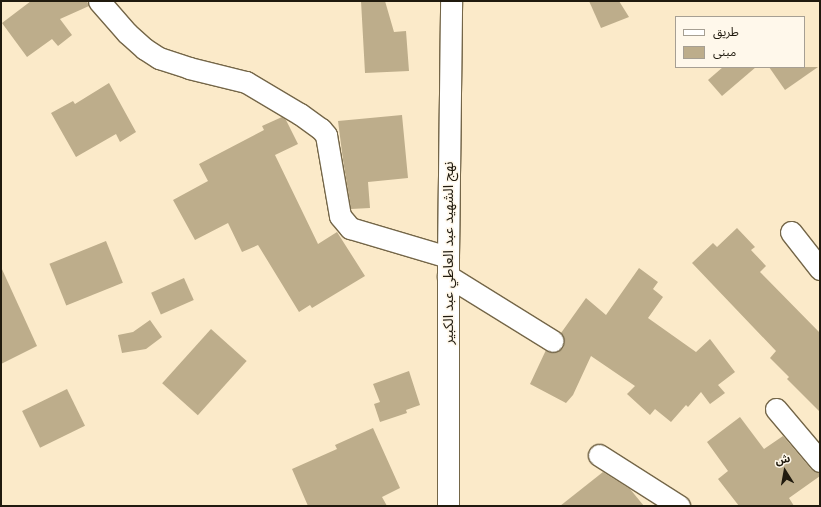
<!DOCTYPE html>
<meta charset="utf-8">
<style>
body{margin:0}
#map{position:relative;width:821px;height:507px;overflow:hidden;background:#fbeac9;font-family:Mulish,"Noto Sans Arabic",sans-serif}
div>[style]{position:absolute}
.building>*{inset:0;background:#bdad8b;transform-origin:0 0}
.roads{filter:drop-shadow(1px 0 #746648) drop-shadow(-1px 0 #746648) drop-shadow(0 1px #746648) drop-shadow(0 -1px #746648)}
.minor>*{height:21px;margin:-10.5px;padding:0 10.5px;transform-origin:10.5px;border-radius:10.5px;background:#fff}
span{translate:-50% -50%;white-space:nowrap;text-align:center;line-height:1.15;-webkit-text-stroke:3px #fff8eb;paint-order:stroke}
.street-label{font-size:14px;color:#201a0e}
.frame{position:absolute;inset:0;border:2px solid #201a0e;pointer-events:none}
.legend{position:absolute;left:675px;top:16px;width:130px;height:52px;box-sizing:border-box;background:#fff8eb;border:1px solid #a69f93;margin:0;padding:5px 7px;list-style:none;font-size:12px;color:#201a0e}
.legend li{display:flex;align-items:center;gap:8px;height:20px}
.legend b{width:20px;border:1px solid #a69f93}
.north{position:absolute;left:765px;top:451px;width:40px;height:40px;-webkit-text-stroke:3px #fff8eb;paint-order:stroke;rotate:349deg;font-size:11px;font-weight:700;line-height:16px;text-align:center;color:#201a0e}
.north::after{content:'';display:block;margin:auto;width:14px;height:18px;background:#201a0e;clip-path:polygon(50% 0,100% 100%,50% 72%,0 100%)}
</style>
<div id="map">
<div class="building">
<div style="clip-path:polygon(31px 1px,87px 1px,89px 6px,60px 19px,72px 35px,58px 46px,52px 39px,27px 57px,2px 23px)"></div>
<div style="clip-path:polygon(361px 1px,385px 1px,394px 32px,406px 31px,409px 71px,365px 73px)"></div>
<div style="clip-path:polygon(589px 1px,619px 1px,629px 17px,601px 28px)"></div>
<div style="clip-path:polygon(723px 67px,756px 67px,722px 96px,708px 80px)"></div>
<div style="clip-path:polygon(769px 67px,818px 67px,785px 90px)"></div>
<div style="clip-path:polygon(109px 83px,136px 132px,120px 142px,116px 134px,76px 157px,51px 113px,73px 101px,75px 104px)"></div>
<div style="clip-path:polygon(402px 115px,408px 178px,368px 182px,370px 208px,351px 209px,343px 160px,338px 121px)"></div>
<div style="clip-path:polygon(282px 117px,286px 120px,298px 144px,275px 155px,318px 244px,337px 232px,365px 276px,312px 308px,310px 305px,299px 312px,258px 245px,242px 252px,228px 223px,195px 240px,173px 200px,208px 181px,199px 164px,264px 130px,262px 126px)"></div>
<div style="clip-path:polygon(737px 228px,755px 247px,751px 250px,766px 266px,760px 272px,820px 333px,820px 412px,787px 379px,789px 377px,770px 358px,776px 351px,692px 263px,713px 243px,717px 247px)"></div>
<div style="left:106px;top:241px;width:45px;height:61px;rotate:68deg"></div>
<div style="clip-path:polygon(1px 267px,37px 346px,1px 364px)"></div>
<div style="clip-path:polygon(639px 268px,658px 282px,653px 289px,663px 297px,648px 318px,696px 352px,710px 339px,735px 372px,718px 385px,725px 393px,710px 404px,701px 392px,688px 407px,686px 405px,671px 422px,655px 409px,650px 415px,627px 394px,635px 386px,591px 356px,573px 395px,566px 403px,530px 384px,546px 350px,553px 353px,559px 351px,563px 348px,565px 341px,561px 333px,586px 298px,606px 315px)"></div>
<div style="left:184px;top:278px;width:24px;height:36px;rotate:66deg"></div>
<div style="clip-path:polygon(150px 320px,162px 337px,146px 349px,122px 353px,118px 335px,133px 332px)"></div>
<div style="left:211px;top:329px;width:48px;height:73px;rotate:42deg"></div>
<div style="clip-path:polygon(409px 371px,420px 405px,406px 410px,407px 413px,380px 422px,374px 404px,380px 402px,373px 384px)"></div>
<div style="left:67px;top:389px;width:41px;height:50px;rotate:64deg"></div>
<div style="clip-path:polygon(740px 417px,764px 449px,783px 436px,811px 469px,820px 473px,820px 476px,789px 498px,794px 506px,739px 506px,718px 479px,728px 471px,707px 442px)"></div>
<div style="clip-path:polygon(373px 428px,400px 488px,382px 497px,387px 506px,308px 506px,292px 469px,337px 449px,335px 445px)"></div>
<div style="clip-path:polygon(603px 472px,630px 489px,644px 506px,560px 506px)"></div>
</div>
<div class="roads">
<div class="minor">
<div style="left:99px;top:1px;width:43px;rotate:48.8deg"></div>
<div style="left:127px;top:33px;width:24px;rotate:42deg"></div>
<div style="left:145px;top:49px;width:17px;rotate:33deg"></div>
<div style="left:159px;top:58px;width:32px;rotate:18deg"></div>
<div style="left:189px;top:68px;width:59px;rotate:13.8deg"></div>
<div style="left:246px;top:82px;width:63px;rotate:30.7deg"></div>
<div style="left:300px;top:114px;width:26px;rotate:36deg"></div>
<div style="left:321px;top:129px;width:8px;rotate:50deg"></div>
<div style="left:326px;top:135px;width:82px;rotate:80.2deg"></div>
<div style="left:340px;top:216px;width:16px;rotate:50deg"></div>
<div style="left:350px;top:228px;width:102px;rotate:16.5deg"></div>
<div style="left:791px;top:232px;width:47px;rotate:51.9deg"></div>
<div style="left:448px;top:276px;width:123px;rotate:31.8deg"></div>
<div style="left:776px;top:409px;width:68px;rotate:49.8deg"></div>
<div style="left:599px;top:455px;width:95px;rotate:32.5deg"></div>
<div style="left:448px;top:506px;width:249px;rotate:-90deg"></div>
<div style="left:448px;top:257px;width:256px;rotate:-89.3deg"></div>
</div>
</div>
<div class="street-label">
<span style="left:448px;top:253px;rotate:-90deg">نهج الشهيد عبد العاطي عبد الكبير</span>
</div>
<div class="frame"></div>
<ul class="legend">
<li><b style="height:5px;background:#fff"></b>طريق</li>
<li><b style="height:11px;background:#bdad8b"></b>مبنى</li>
</ul>
<div class="north">ش</div>
</div>
